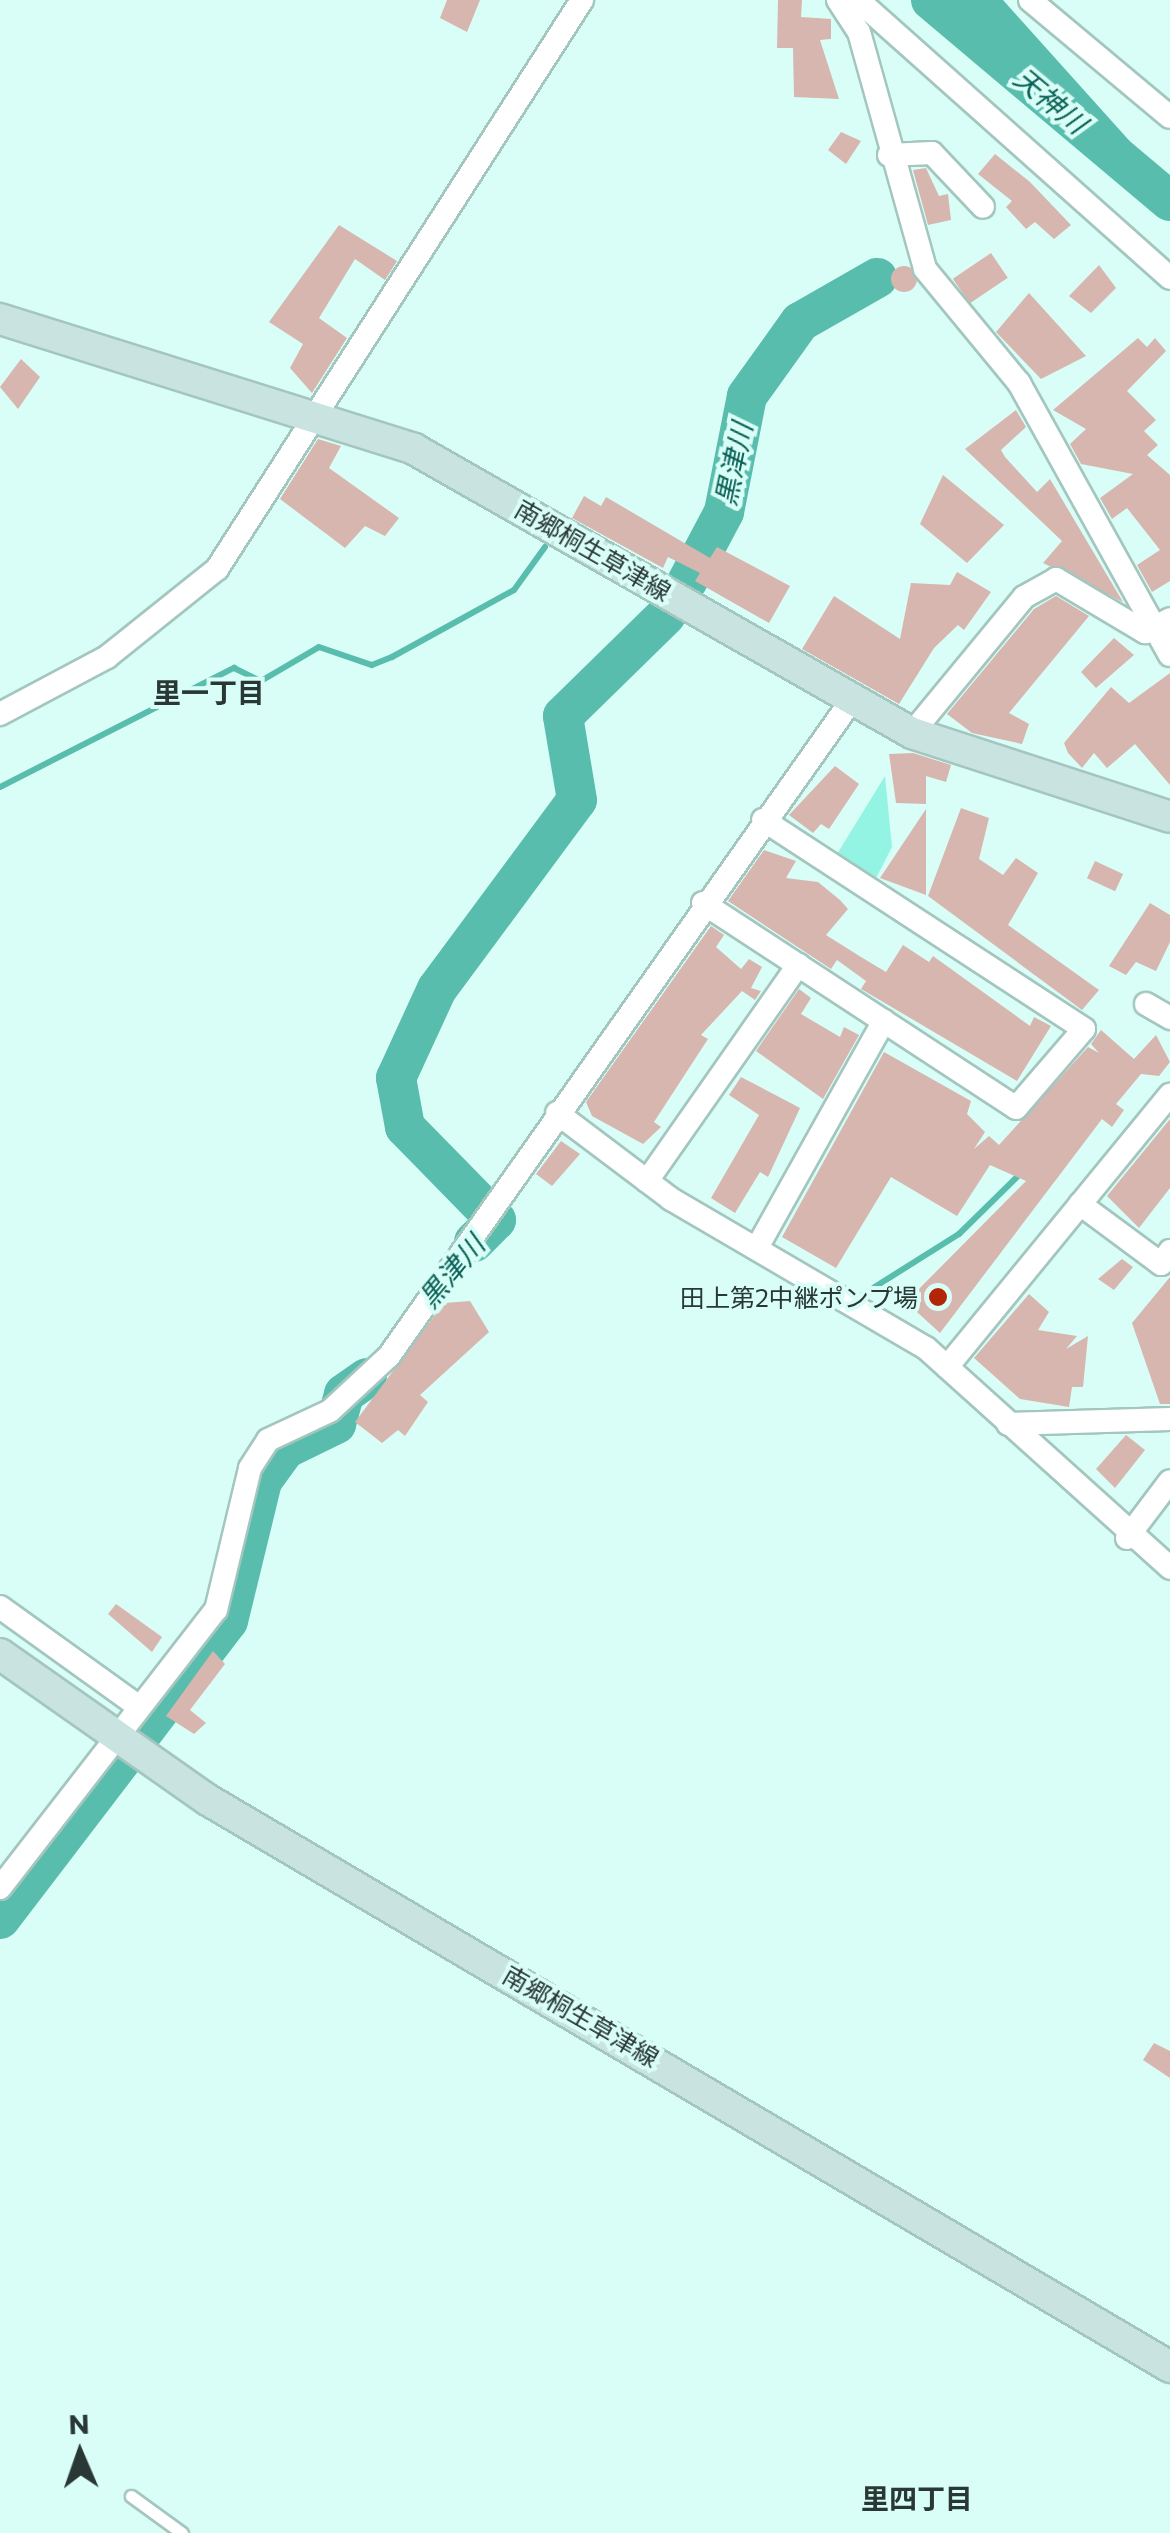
<!DOCTYPE html>
<meta charset="utf-8">
<style>
body{margin:0}
#map{position:relative;width:1170px;height:2533px;overflow:hidden;background:#d9fef7;font-family:Commissioner,"Noto Sans JP",sans-serif}
div>[style]{position:absolute}
.green>*{inset:0;background:#94f4e4}
.water>*{inset:0;background:#59bdae}
.stream>*{height:6px;margin:-3px;padding:0 3px;transform-origin:3px;border-radius:3px;background:#59bdae}
.river>*{height:40px;margin:-20px;padding:0 20px;transform-origin:20px;border-radius:20px;background:#59bdae}
.building>*{inset:0;background:#d7b6af;transform-origin:0 0}
.round{border-radius:50%}
.roads{filter:drop-shadow(2px 0 #a3c6bf) drop-shadow(-2px 0 #a3c6bf) drop-shadow(0 2px #a3c6bf) drop-shadow(0 -2px #a3c6bf)}
.lane>*{height:11px;margin:-5.5px;padding:0 5.5px;transform-origin:5.5px;border-radius:5.5px;background:#fff}
.street>*{height:22px;margin:-11px;padding:0 11px;transform-origin:11px;border-radius:11px;background:#fff}
.secondary>*{height:30px;margin:-15px;padding:0 15px;transform-origin:15px;border-radius:15px;background:#c9e4e0}
.dots>*{width:28px;height:28px;translate:-50% -50%;box-sizing:border-box;border:5px solid #d9fef7;border-radius:50%}
span{translate:-50% -50%;white-space:nowrap;text-align:center;line-height:1.15;-webkit-text-stroke:8px #d9fef7;paint-order:stroke}
.street-label{font-size:25px;color:#293735}
.poi-label{font-size:25px;color:#293735}
.right{translate:-100% -50%;text-align:right}
.water-label{font-size:28px;color:#0a6056;font-style:italic}
.neighbourhood-label{font-size:28px;color:#293735;font-weight:700}
.north{position:absolute;left:30px;top:2403px;width:100px;height:100px;-webkit-text-stroke:8px #d9fef7;paint-order:stroke;rotate:358deg;font-size:28px;font-weight:700;line-height:40px;text-align:center;color:#293735}
.north::after{content:'';display:block;margin:auto;width:35px;height:45px;background:#293735;clip-path:polygon(50% 0,100% 100%,50% 72%,0 100%)}
</style>
<div id="map">
<div class="green">
<div style="clip-path:polygon(885px 776px,892px 847px,874px 882px,837px 854px)"></div>
</div>
<div class="water">
<div style="clip-path:polygon(911px 0,1003px 0,1170px 186px,1170px 217px,1101px 128px,986px 64px)"></div>
</div>
<div class="stream">
<div style="left:0;top:787px;width:263px;rotate:-27deg"></div>
<div style="left:234px;top:668px;width:30px;rotate:26deg"></div>
<div style="left:261px;top:681px;width:67px;rotate:-30.4deg"></div>
<div style="left:319px;top:647px;width:56px;rotate:18.8deg"></div>
<div style="left:372px;top:665px;width:22px;rotate:-22deg"></div>
<div style="left:392px;top:657px;width:139px;rotate:-28.8deg"></div>
<div style="left:514px;top:590px;width:53px;rotate:-54.2deg"></div>
<div style="left:862px;top:1295px;width:115px;rotate:-32.2deg"></div>
<div style="left:959px;top:1234px;width:88px;rotate:-44.5deg"></div>
</div>
<div class="river">
<div style="left:931px;top:0;width:312px;rotate:40.1deg"></div>
<div style="left:687px;top:582px;width:79px;rotate:-62.1deg"></div>
<div style="left:724px;top:512px;width:118px;rotate:-78.8deg"></div>
<div style="left:747px;top:396px;width:91px;rotate:-54.4deg"></div>
<div style="left:800px;top:322px;width:89px;rotate:-29.7deg"></div>
<div style="left:474px;top:1242px;width:31px;rotate:-45deg"></div>
<div style="left:496px;top:1220px;width:130px;rotate:-134.4deg"></div>
<div style="left:405px;top:1127px;width:50px;rotate:-100.4deg"></div>
<div style="left:396px;top:1078px;width:98px;rotate:-65.3deg"></div>
<div style="left:437px;top:989px;width:235px;rotate:-53.5deg"></div>
<div style="left:577px;top:800px;width:85px;rotate:-99.5deg"></div>
<div style="left:563px;top:716px;width:144px;rotate:-44.4deg"></div>
<div style="left:0;top:1919px;width:375px;rotate:-52.6deg"></div>
<div style="left:228px;top:1621px;width:144px;rotate:-76.3deg"></div>
<div style="left:262px;top:1481px;width:39px;rotate:-54deg"></div>
<div style="left:285px;top:1449px;width:57px;rotate:-26.1deg"></div>
<div style="left:336px;top:1424px;width:31px;rotate:-75deg"></div>
<div style="left:344px;top:1394px;width:28px;rotate:-35deg"></div>
</div>
<div class="building">
<div style="clip-path:polygon(447px 0,480px 0,467px 32px,440px 18px)"></div>
<div style="clip-path:polygon(778px 0,802px 0,801px 17px,831px 19px,831px 39px,820px 40px,839px 99px,794px 97px,793px 48px,777px 48px)"></div>
<div style="clip-path:polygon(841px 132px,861px 141px,846px 164px,828px 150px)"></div>
<div style="clip-path:polygon(995px 154px,1030px 182px,1071px 225px,1054px 239px,1035px 222px,1026px 229px,1006px 207px,1012px 201px,978px 174px)"></div>
<div style="clip-path:polygon(926px 168px,939px 196px,948px 194px,951px 220px,928px 225px,913px 170px)"></div>
<div style="clip-path:polygon(339px 225px,397px 261px,385px 280px,355px 259px,319px 318px,347px 338px,312px 393px,290px 368px,303px 344px,269px 322px)"></div>
<div style="left:991px;top:253px;width:30px;height:46px;rotate:56deg"></div>
<div style="clip-path:polygon(1099px 265px,1116px 288px,1091px 313px,1069px 296px)"></div>
<div class="round" style="left:891px;top:266px;width:26px;height:26px"></div>
<div style="clip-path:polygon(1029px 293px,1086px 356px,1041px 379px,996px 332px)"></div>
<div style="clip-path:polygon(1138px 338px,1147px 347px,1155px 338px,1166px 351px,1127px 391px,1156px 420px,1144px 431px,1158px 445px,1147px 455px,1170px 475px,1170px 581px,1152px 592px,1137px 565px,1160px 550px,1127px 508px,1112px 519px,1100px 498px,1133px 474px,1081px 464px,1070px 444px,1086px 429px,1053px 410px)"></div>
<div style="clip-path:polygon(21px 359px,40px 377px,18px 409px,0 387px)"></div>
<div style="clip-path:polygon(1016px 410px,1026px 427px,1001px 450px,1005px 457px,1037px 492px,1050px 479px,1123px 602px,1043px 563px,1062px 541px,965px 449px)"></div>
<div style="clip-path:polygon(318px 439px,341px 446px,329px 468px,399px 518px,385px 536px,365px 526px,345px 548px,280px 499px)"></div>
<div style="clip-path:polygon(943px 475px,1004px 525px,967px 563px,920px 524px)"></div>
<div style="clip-path:polygon(584px 496px,601px 506px,606px 497px,710px 558px,717px 547px,790px 586px,769px 623px,695px 581px,700px 573px,668px 557px,663px 568px,572px 518px)"></div>
<div style="clip-path:polygon(957px 572px,991px 592px,964px 630px,958px 625px,934px 648px,899px 704px,802px 649px,834px 596px,900px 639px,911px 583px,950px 585px)"></div>
<div style="clip-path:polygon(1056px 596px,1089px 616px,1009px 713px,1029px 724px,1022px 744px,972px 733px,947px 714px,1034px 609px)"></div>
<div style="clip-path:polygon(1114px 638px,1134px 655px,1096px 688px,1081px 672px)"></div>
<div style="clip-path:polygon(1170px 673px,1170px 785px,1135px 744px,1107px 768px,1094px 753px,1082px 768px,1068px 753px,1064px 743px,1111px 687px,1129px 703px)"></div>
<div style="clip-path:polygon(913px 753px,951px 765px,946px 782px,926px 776px,926px 804px,896px 803px,889px 754px)"></div>
<div style="clip-path:polygon(835px 766px,859px 784px,829px 829px,821px 824px,813px 833px,789px 815px)"></div>
<div style="clip-path:polygon(961px 808px,989px 818px,979px 859px,1003px 875px,1016px 858px,1038px 873px,1008px 925px,1099px 990px,1082px 1010px,928px 896px)"></div>
<div style="clip-path:polygon(926px 809px,926px 895px,880px 878px)"></div>
<div style="clip-path:polygon(764px 850px,796px 861px,786px 878px,818px 882px,840px 900px,848px 909px,826px 935px,861px 957px,886px 972px,903px 945px,929px 962px,933px 956px,1030px 1026px,1034px 1017px,1051px 1026px,1017px 1081px,861px 989px,866px 981px,837px 960px,831px 969px,728px 901px)"></div>
<div style="left:1095px;top:861px;width:31px;height:19px;rotate:25deg"></div>
<div style="clip-path:polygon(1150px 903px,1170px 915px,1170px 942px,1156px 971px,1136px 962px,1126px 975px,1109px 966px)"></div>
<div style="clip-path:polygon(711px 926px,724px 935px,716px 947px,741px 969px,749px 959px,762px 967px,751px 988px,761px 991px,755px 1000px,742px 991px,701px 1035px,708px 1039px,654px 1122px,661px 1127px,643px 1144px,592px 1116px,586px 1102px)"></div>
<div style="clip-path:polygon(799px 989px,811px 998px,801px 1014px,840px 1037px,844px 1027px,859px 1035px,823px 1099px,756px 1051px)"></div>
<div style="clip-path:polygon(1101px 1030px,1134px 1059px,1156px 1035px,1170px 1062px,1159px 1076px,1141px 1074px,1116px 1104px,1124px 1110px,1112px 1127px,1102px 1119px,940px 1333px,906px 1302px,1026px 1181px,990px 1165px,957px 1216px,891px 1177px,836px 1268px,782px 1237px,884px 1052px,971px 1101px,967px 1114px,985px 1132px,974px 1149px,989px 1136px,999px 1145px,1088px 1047px,1099px 1053px,1091px 1044px)"></div>
<div style="clip-path:polygon(741px 1077px,800px 1108px,768px 1177px,760px 1172px,735px 1213px,711px 1198px,759px 1115px,729px 1095px)"></div>
<div style="clip-path:polygon(1170px 1119px,1170px 1188px,1139px 1228px,1107px 1196px)"></div>
<div style="clip-path:polygon(561px 1141px,580px 1154px,552px 1186px,536px 1174px)"></div>
<div style="clip-path:polygon(1122px 1259px,1133px 1267px,1114px 1290px,1098px 1279px)"></div>
<div style="clip-path:polygon(1170px 1277px,1170px 1404px,1160px 1404px,1132px 1323px)"></div>
<div style="clip-path:polygon(1029px 1294px,1049px 1312px,1038px 1330px,1077px 1336px,1066px 1349px,1088px 1336px,1083px 1387px,1072px 1387px,1069px 1407px,1020px 1399px,974px 1358px)"></div>
<div style="clip-path:polygon(470px 1301px,489px 1332px,420px 1395px,428px 1402px,405px 1436px,398px 1430px,382px 1443px,355px 1422px,444px 1303px)"></div>
<div style="clip-path:polygon(1126px 1435px,1145px 1450px,1115px 1488px,1096px 1469px)"></div>
<div style="clip-path:polygon(116px 1604px,162px 1637px,152px 1652px,108px 1614px)"></div>
<div style="clip-path:polygon(213px 1651px,225px 1664px,190px 1710px,206px 1723px,194px 1734px,166px 1716px)"></div>
<div style="clip-path:polygon(1154px 2043px,1170px 2051px,1170px 2078px,1143px 2060px)"></div>
</div>
<div class="roads">
<div class="lane">
<div style="left:131px;top:2496px;width:63px;rotate:36deg"></div>
</div>
<div class="street">
<div style="left:838px;top:0;width:38px;rotate:57deg"></div>
<div style="left:859px;top:32px;width:246px;rotate:74.4deg"></div>
<div style="left:925px;top:269px;width:148px;rotate:50.5deg"></div>
<div style="left:1019px;top:383px;width:311px;rotate:61deg"></div>
<div style="left:858px;top:0;width:418px;rotate:41.7deg"></div>
<div style="left:1030px;top:0;width:182px;rotate:39.9deg"></div>
<div style="left:889px;top:155px;width:43px;rotate:-2.7deg"></div>
<div style="left:932px;top:153px;width:74px;rotate:46.6deg"></div>
<div style="left:0;top:714px;width:121px;rotate:-28deg"></div>
<div style="left:107px;top:657px;width:141px;rotate:-38.7deg"></div>
<div style="left:217px;top:569px;width:676px;rotate:-57.32deg"></div>
<div style="left:912px;top:733px;width:176px;rotate:-50.5deg"></div>
<div style="left:1024px;top:597px;width:37px;rotate:-29deg"></div>
<div style="left:1056px;top:579px;width:104px;rotate:30.8deg"></div>
<div style="left:1145px;top:632px;width:28px;rotate:-27deg"></div>
<div style="left:703px;top:903px;width:374px;rotate:33.2deg"></div>
<div style="left:1016px;top:1108px;width:104px;rotate:-49.3deg"></div>
<div style="left:1084px;top:1029px;width:383px;rotate:-146.9deg"></div>
<div style="left:1146px;top:1004px;width:28px;rotate:30deg"></div>
<div style="left:557px;top:1113px;width:143px;rotate:37deg"></div>
<div style="left:671px;top:1199px;width:295px;rotate:30.3deg"></div>
<div style="left:926px;top:1348px;width:329px;rotate:42deg"></div>
<div style="left:647px;top:1181px;width:264px;rotate:-55deg"></div>
<div style="left:1080px;top:1204px;width:101px;rotate:36.5deg"></div>
<div style="left:1161px;top:1264px;width:16px;rotate:-55deg"></div>
<div style="left:758px;top:1246px;width:258px;rotate:-60.8deg"></div>
<div style="left:947px;top:1367px;width:352px;rotate:-50.7deg"></div>
<div style="left:1008px;top:1424px;width:162px;rotate:-1.8deg"></div>
<div style="left:1127px;top:1538px;width:71px;rotate:-53deg"></div>
<div style="left:0;top:1607px;width:171px;rotate:35.7deg"></div>
<div style="left:0;top:1888px;width:352px;rotate:-52.2deg"></div>
<div style="left:216px;top:1610px;width:146px;rotate:-76.5deg"></div>
<div style="left:250px;top:1468px;width:33px;rotate:-57deg"></div>
<div style="left:268px;top:1440px;width:68px;rotate:-25.1deg"></div>
<div style="left:330px;top:1411px;width:81px;rotate:-43deg"></div>
<div style="left:389px;top:1356px;width:802px;rotate:-54.8deg"></div>
</div>
<div class="secondary">
<div style="left:0;top:319px;width:434px;rotate:17.4deg"></div>
<div style="left:414px;top:449px;width:573px;rotate:29.7deg"></div>
<div style="left:912px;top:733px;width:271px;rotate:18deg"></div>
<div style="left:0;top:1654px;width:254px;rotate:35.1deg"></div>
<div style="left:208px;top:1800px;width:1117px;rotate:30.51deg"></div>
</div>
</div>
<div class="dots">
<div style="left:938px;top:1297px;background:#b22507"></div>
</div>
<div class="street-label">
<span style="left:593px;top:550px;rotate:30deg">南郷桐生草津線</span>
<span style="left:581px;top:2016px;rotate:30deg">南郷桐生草津線</span>
</div>
<div class="poi-label">
<span class="right" style="left:918px;top:1297px">田上第2中継ポンプ場</span>
</div>
<div class="water-label">
<span style="left:1051px;top:100px;rotate:40deg">天神川</span>
<span style="left:733px;top:464px;rotate:-78deg">黒津川</span>
<span style="left:451px;top:1271px;rotate:-50deg">黒津川</span>
</div>
<div class="neighbourhood-label">
<span style="left:209px;top:692px">里一丁目</span>
<span style="left:917px;top:2498px">里四丁目</span>
</div>
<div class="north">N</div>
</div>
